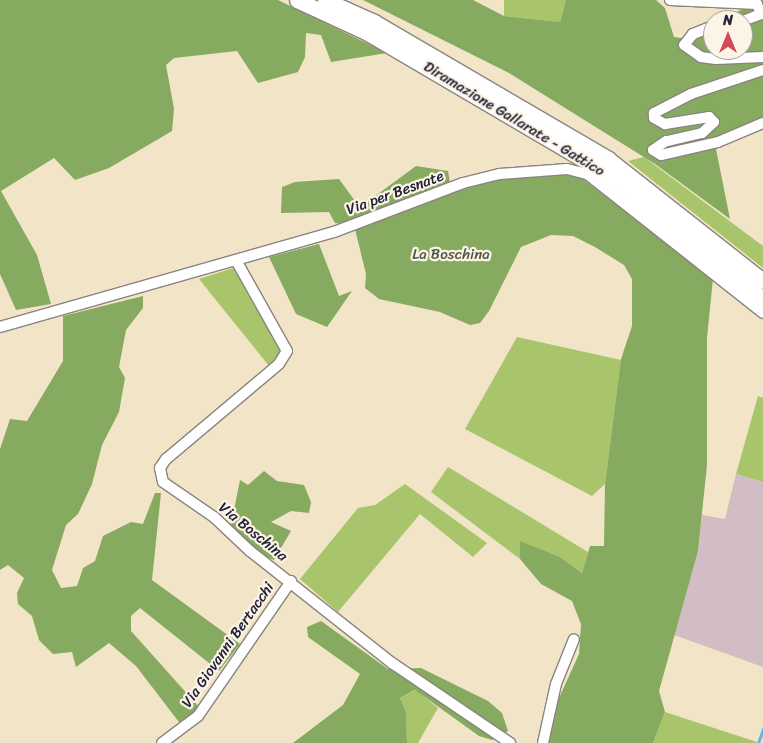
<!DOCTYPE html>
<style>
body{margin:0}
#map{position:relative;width:763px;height:743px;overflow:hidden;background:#f2e4c7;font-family:Sriracha,sans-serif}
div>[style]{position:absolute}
.industrial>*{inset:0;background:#d2bdc5}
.green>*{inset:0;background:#a9c56b}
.forest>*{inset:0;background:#86aa5f}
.stream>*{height:2.5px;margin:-1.25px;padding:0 1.25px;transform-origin:1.25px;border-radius:1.25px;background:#70b1e5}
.roads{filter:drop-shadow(1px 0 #8a8381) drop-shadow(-1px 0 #8a8381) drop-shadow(0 1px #8a8381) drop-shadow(0 -1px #8a8381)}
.minor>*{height:10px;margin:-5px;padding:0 5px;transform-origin:5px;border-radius:5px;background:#fff}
.highway>*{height:15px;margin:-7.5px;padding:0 7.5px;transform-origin:7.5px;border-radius:7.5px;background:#fff}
span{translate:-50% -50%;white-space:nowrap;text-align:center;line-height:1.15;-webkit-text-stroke:4.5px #fcf5e5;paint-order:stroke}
.street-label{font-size:15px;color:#22223b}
.park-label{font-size:15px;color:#515b4c}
.north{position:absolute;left:703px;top:10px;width:50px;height:50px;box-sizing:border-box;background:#fcf5e5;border:1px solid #a5a1a1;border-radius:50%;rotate:0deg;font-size:14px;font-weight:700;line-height:20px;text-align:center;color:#22223b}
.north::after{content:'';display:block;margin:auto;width:18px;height:22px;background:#d1495b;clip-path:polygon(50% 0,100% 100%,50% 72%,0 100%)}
</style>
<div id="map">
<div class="industrial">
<div style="clip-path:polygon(736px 474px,763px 482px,763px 667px,674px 635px,698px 551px,702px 515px,725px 519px)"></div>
</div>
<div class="green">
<div style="clip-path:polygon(504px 0,566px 0,560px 22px,504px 16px)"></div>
<div style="clip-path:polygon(644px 157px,763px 246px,763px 268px,628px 161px)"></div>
<div style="clip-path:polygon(233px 268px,238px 270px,282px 350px,269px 366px,199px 279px)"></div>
<div style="clip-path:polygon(517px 337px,621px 360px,605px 484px,592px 496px,465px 429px)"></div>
<div style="clip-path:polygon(758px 396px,763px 398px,763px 482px,736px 474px)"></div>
<div style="clip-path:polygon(448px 467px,588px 552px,582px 573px,560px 557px,520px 542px,520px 559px,431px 492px)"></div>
<div style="clip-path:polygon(405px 484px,487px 543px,473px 557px,420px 514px,338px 612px,300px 579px,358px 508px,375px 505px)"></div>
<div style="clip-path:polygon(416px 690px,438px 708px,418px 743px,407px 743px,406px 712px,400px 698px)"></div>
<div style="clip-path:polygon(665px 712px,757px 742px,756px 743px,653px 743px)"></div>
</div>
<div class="forest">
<div style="clip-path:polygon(0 0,278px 0,387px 53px,331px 62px,321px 35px,306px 33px,305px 57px,298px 72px,258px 83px,237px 51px,174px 58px,166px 65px,174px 109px,172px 131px,109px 168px,75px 180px,54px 158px,1px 191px,37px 255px,51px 304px,16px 310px,0 274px)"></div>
<div style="clip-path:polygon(363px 0,473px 0,504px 16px,560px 22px,566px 0,656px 0,665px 8px,674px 37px,681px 38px,713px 22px,713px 50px,743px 50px,743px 20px,719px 20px,763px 0,763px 118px,714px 139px,730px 219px,655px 164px,509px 73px)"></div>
<div style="clip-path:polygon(416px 166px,448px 171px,450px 183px,341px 224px,335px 223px,329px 212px,281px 213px,282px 187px,295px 182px,339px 179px,355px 201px,367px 202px)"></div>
<div style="clip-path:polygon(575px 173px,713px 278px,707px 338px,707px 465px,698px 551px,659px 691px,665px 712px,653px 743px,546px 743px,559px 698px,579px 654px,581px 624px,572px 601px,541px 584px,520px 559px,520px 541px,560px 557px,582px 573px,590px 546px,604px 546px,605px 484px,621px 359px,632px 326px,632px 279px,624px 265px,595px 247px,573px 236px,551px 235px,521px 247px,489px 311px,480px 323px,470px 325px,440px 312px,379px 299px,365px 288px,366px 274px,355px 229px,489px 180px)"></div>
<div style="clip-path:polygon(319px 244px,339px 296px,352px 291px,327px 327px,296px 314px,269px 257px)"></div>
<div style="clip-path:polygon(143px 296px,143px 308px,126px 330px,119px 367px,125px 378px,119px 412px,102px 445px,92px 484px,78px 514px,66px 525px,52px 570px,61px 588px,77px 586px,83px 568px,95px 561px,103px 536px,131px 522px,143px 524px,155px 493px,161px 493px,152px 580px,240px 644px,219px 671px,140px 608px,131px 616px,131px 631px,199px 707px,182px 726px,136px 666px,109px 643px,76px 667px,72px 652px,53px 654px,39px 640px,32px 616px,18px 604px,17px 593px,24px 578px,8px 565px,0 570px,0 449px,10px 419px,27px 421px,63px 361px,63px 316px)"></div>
<div style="clip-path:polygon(264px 471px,277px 481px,304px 485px,311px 502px,309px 513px,291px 511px,271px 522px,291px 531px,274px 560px,260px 554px,231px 525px,240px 480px,248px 485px)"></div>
<div style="clip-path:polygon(321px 621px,388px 669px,421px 668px,488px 701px,502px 713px,508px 731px,492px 740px,479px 736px,415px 690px,400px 698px,406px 712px,407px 743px,293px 743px,343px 705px,360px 674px,308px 637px,307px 627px)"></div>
</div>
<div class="stream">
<div style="left:758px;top:743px;width:15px;rotate:-70deg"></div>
</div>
<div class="roads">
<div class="minor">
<div style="left:670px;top:0;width:87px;rotate:2.6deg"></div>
<div style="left:757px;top:4px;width:11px;rotate:68deg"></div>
<div style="left:761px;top:14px;width:19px;rotate:159deg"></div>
<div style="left:713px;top:26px;width:22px;rotate:158deg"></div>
<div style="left:693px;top:34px;width:14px;rotate:129deg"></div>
<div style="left:684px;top:45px;width:21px;rotate:35deg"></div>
<div style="left:701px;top:57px;width:15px;rotate:8deg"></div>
<div style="left:716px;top:59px;width:47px;rotate:-2.4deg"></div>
<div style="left:763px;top:70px;width:76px;rotate:161.6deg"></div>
<div style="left:691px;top:94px;width:42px;rotate:152.8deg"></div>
<div style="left:654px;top:113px;width:5px;rotate:90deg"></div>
<div style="left:654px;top:118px;width:13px;rotate:29deg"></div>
<div style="left:665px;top:124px;width:45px;rotate:-9deg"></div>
<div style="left:709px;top:117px;width:7px;rotate:45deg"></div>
<div style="left:714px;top:122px;width:16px;rotate:137deg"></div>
<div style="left:702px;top:133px;width:37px;rotate:167deg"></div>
<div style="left:666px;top:141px;width:16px;rotate:145deg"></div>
<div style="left:653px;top:150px;width:9px;rotate:32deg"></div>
<div style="left:661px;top:155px;width:58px;rotate:-12.8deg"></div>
<div style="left:718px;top:142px;width:49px;rotate:-22.9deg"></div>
<div style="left:237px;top:262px;width:102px;rotate:60.7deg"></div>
<div style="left:287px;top:351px;width:15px;rotate:122deg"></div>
<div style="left:279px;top:364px;width:148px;rotate:139.9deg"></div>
<div style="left:166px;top:459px;width:11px;rotate:124deg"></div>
<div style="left:160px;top:468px;width:14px;rotate:78deg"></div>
<div style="left:163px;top:482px;width:62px;rotate:34.5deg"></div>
<div style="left:214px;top:517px;width:50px;rotate:43.4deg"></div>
<div style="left:250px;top:551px;width:181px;rotate:38.3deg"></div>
<div style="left:392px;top:663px;width:143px;rotate:34.1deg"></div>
<div style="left:0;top:327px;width:347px;rotate:-15.9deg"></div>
<div style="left:334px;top:232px;width:138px;rotate:-20.8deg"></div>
<div style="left:463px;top:183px;width:38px;rotate:-14deg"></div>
<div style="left:500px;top:174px;width:67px;rotate:-4.3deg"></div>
<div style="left:567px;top:169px;width:21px;rotate:14deg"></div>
<div style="left:587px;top:174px;width:224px;rotate:38.3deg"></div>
<div style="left:162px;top:743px;width:45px;rotate:-36.9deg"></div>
<div style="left:198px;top:716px;width:164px;rotate:-55.4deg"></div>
<div style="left:543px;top:743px;width:60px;rotate:-77.6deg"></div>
<div style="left:556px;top:684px;width:48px;rotate:-68.2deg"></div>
</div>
<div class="highway">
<div style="left:297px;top:0;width:78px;rotate:24.9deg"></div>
<div style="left:368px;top:33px;width:269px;rotate:30.4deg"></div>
<div style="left:600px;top:169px;width:208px;rotate:38.6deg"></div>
<div style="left:325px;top:0;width:54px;rotate:24.2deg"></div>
<div style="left:374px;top:22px;width:271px;rotate:30.3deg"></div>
<div style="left:608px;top:159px;width:197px;rotate:38.2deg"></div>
</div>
</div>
<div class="street-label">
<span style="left:514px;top:119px;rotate:31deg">Diramazione Gallarate - Gattico</span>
<span style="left:395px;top:193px;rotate:-20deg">Via per Besnate</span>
<span style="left:253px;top:532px;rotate:39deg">Via Boschina</span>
<span style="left:228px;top:645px;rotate:-55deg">Via Giovanni Bertacchi</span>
</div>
<div class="park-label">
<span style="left:451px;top:255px">La Boschina</span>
</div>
<div class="north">N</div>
</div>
